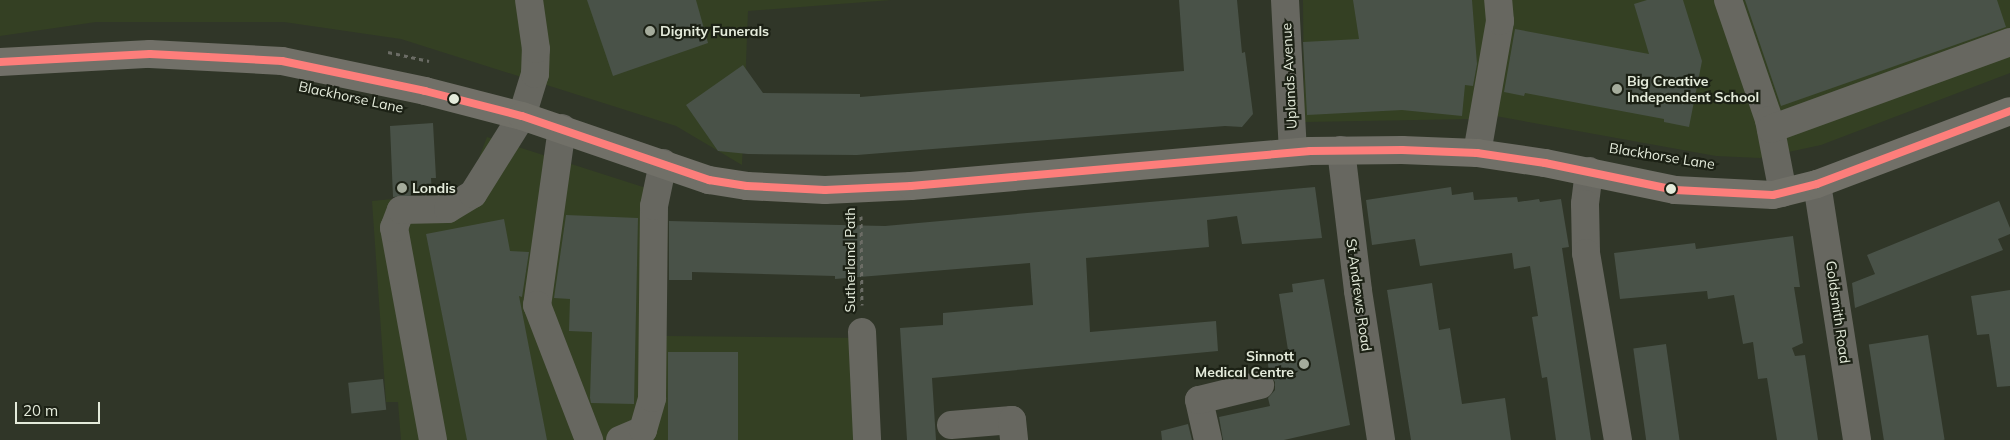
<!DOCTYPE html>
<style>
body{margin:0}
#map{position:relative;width:2010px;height:440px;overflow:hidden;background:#303628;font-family:Mulish,sans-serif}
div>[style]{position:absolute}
.built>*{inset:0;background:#344023}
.building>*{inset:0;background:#495248;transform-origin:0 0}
.path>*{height:3px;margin-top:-1.5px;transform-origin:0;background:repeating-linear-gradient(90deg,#6b6c65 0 4px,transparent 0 8px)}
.minor>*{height:28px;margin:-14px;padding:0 14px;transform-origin:14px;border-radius:14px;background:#676760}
.major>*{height:28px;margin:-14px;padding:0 14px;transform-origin:14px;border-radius:14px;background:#717068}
.bus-1>*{height:8px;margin:-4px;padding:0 4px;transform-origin:4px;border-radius:4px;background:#fd7e7b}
.dots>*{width:14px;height:14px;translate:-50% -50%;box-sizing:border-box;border:2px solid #1c2115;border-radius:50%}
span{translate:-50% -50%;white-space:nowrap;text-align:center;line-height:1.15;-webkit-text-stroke:4.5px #1c2115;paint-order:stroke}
.poi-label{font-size:14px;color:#e4ebdb;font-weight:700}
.left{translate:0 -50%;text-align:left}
.right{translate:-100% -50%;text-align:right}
.street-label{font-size:14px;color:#e4ebdb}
.scale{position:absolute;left:15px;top:402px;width:85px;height:22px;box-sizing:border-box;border:2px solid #e4ebdb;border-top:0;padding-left:6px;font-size:15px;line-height:18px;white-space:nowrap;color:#e4ebdb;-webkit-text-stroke:4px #1c2115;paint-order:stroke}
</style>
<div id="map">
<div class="built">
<div style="clip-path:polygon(0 0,891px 0,748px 11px,742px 165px,676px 126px,401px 39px,284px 22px,96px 22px,0 36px)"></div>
<div style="clip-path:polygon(1303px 0,2010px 0,2010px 73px,1821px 145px,1760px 158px,1716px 156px,1490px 115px,1487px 16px,1472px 119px,1304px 122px)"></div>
<div style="clip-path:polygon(487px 137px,668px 195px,666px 336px,865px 338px,862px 440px,401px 440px,398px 402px,386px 402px,372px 201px,466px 192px)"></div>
</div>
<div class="building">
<div style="clip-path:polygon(587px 0,696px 0,708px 43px,613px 76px)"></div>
<div style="clip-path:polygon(1179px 0,1237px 0,1242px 53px,1245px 52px,1253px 114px,1242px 127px,1225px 126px,857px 155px,748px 154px,718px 151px,686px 105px,743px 65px,763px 93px,860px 94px,860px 97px,1184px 71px)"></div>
<div style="clip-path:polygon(1353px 0,1472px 0,1477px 64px,1473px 86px,1465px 85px,1462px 116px,1402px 110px,1307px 115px,1303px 42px,1359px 39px)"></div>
<div style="clip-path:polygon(1647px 0,1683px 0,1702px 61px,1689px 127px,1664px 122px,1664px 119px,1525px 93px,1524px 96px,1504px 92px,1515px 29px,1649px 54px,1634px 4px)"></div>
<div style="clip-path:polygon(1745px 0,1997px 0,2006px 27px,1781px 106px)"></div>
<div style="clip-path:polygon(433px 123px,436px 178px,431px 178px,432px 194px,393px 197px,390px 126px)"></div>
<div style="clip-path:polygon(1315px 187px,1322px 238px,1242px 244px,1237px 216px,1207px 220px,1209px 247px,1086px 258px,1090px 332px,1216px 321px,1218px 351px,932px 378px,936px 440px,907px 440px,900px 328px,943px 325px,943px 313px,1033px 305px,1030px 263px,835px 279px,835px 276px,692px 272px,692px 280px,669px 280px,669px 221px,885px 226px)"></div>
<div style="clip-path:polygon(1451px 187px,1452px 195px,1473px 192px,1474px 200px,1517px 197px,1518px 202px,1539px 199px,1540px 202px,1561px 199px,1569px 247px,1562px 248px,1591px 440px,1556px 440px,1547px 377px,1542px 378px,1532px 317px,1538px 316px,1530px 266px,1514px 269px,1512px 253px,1420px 266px,1415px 239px,1372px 245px,1366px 200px)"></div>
<div style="clip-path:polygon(1999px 201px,2010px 228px,2010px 234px,1998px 239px,2003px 250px,1855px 308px,1852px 283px,1875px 274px,1867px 255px)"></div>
<div style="clip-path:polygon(566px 215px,638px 218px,634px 404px,591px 403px,590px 398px,592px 332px,569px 331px,570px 299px,554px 298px)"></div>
<div style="clip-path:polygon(504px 219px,510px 251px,529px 252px,522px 297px,519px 296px,547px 440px,467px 440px,426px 234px)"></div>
<div style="clip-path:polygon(1793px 236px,1800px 287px,1794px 287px,1803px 343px,1792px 348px,1795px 356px,1805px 355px,1818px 440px,1777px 440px,1767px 378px,1758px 379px,1753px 342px,1743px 344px,1734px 295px,1708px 299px,1707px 291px,1620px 299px,1614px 253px,1695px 243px,1696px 249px)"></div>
<div style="clip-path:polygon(1324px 279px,1350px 425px,1284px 440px,1223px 440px,1219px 417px,1270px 406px,1268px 398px,1275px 390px,1275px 382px,1269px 373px,1267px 355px,1288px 350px,1279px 294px,1293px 292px,1292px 284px)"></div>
<div style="clip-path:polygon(1432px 283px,1439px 330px,1450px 328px,1462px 404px,1505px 398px,1511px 440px,1411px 440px,1387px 290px)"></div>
<div style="clip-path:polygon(2010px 290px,2010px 386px,1997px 387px,1989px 334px,1977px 335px,1971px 296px)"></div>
<div style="left:1928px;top:335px;width:106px;height:60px;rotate:81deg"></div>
<div style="left:1666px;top:344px;width:97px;height:33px;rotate:82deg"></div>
<div style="left:668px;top:352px;width:70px;height:88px"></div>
<div style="left:383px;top:379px;width:31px;height:35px;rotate:84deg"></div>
<div style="clip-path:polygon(1188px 424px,1192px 440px,1162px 440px,1161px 431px)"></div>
</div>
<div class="path">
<div style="left:388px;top:52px;width:42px;rotate:12.4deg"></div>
<div style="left:861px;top:216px;width:89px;rotate:89.4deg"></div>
</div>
<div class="minor">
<div style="left:1285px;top:0;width:152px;rotate:87deg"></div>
<div style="left:1728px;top:0;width:127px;rotate:71.1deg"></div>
<div style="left:1769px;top:120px;width:74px;rotate:79.1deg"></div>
<div style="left:562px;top:128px;width:179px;rotate:98deg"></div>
<div style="left:537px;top:305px;width:145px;rotate:68.9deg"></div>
<div style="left:1771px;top:129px;width:254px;rotate:-20deg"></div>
<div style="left:1341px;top:150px;width:142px;rotate:83.1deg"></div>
<div style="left:1358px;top:291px;width:151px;rotate:81.2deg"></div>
<div style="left:1477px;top:153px;width:134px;rotate:-80.1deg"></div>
<div style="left:1500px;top:21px;width:21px;rotate:-95deg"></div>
<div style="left:1589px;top:171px;width:33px;rotate:97deg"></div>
<div style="left:1585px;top:204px;width:49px;rotate:88.8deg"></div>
<div style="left:1586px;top:253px;width:190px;rotate:80.3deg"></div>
<div style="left:1817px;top:184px;width:259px;rotate:81.1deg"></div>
<div style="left:862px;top:332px;width:108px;rotate:87.3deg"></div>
<div style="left:951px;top:425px;width:61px;rotate:-4.7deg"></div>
<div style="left:1012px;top:420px;width:20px;rotate:84deg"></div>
<div style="left:433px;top:440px;width:216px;rotate:-100.4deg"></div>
<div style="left:394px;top:228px;width:19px;rotate:-69deg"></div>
<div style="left:401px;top:210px;width:47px;rotate:-1.2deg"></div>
<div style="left:448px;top:209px;width:29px;rotate:-31deg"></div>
<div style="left:473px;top:194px;width:92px;rotate:-57.9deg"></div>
<div style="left:522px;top:116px;width:44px;rotate:-72.8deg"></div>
<div style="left:535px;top:74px;width:25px;rotate:-88deg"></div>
<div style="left:536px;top:49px;width:49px;rotate:-98.1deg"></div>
<div style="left:620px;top:440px;width:25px;rotate:-23deg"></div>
<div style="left:643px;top:430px;width:33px;rotate:-74deg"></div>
<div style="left:652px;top:398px;width:192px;rotate:-89.4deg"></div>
<div style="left:654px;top:206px;width:44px;rotate:-78.2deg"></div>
<div style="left:1208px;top:440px;width:41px;rotate:-102.7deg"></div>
<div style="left:1199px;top:400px;width:63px;rotate:-13.8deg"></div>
</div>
<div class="major">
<div style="left:0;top:62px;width:150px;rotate:-3.1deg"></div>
<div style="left:150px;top:54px;width:132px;rotate:3deg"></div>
<div style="left:282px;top:61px;width:146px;rotate:11.8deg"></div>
<div style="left:425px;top:91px;width:100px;rotate:14.5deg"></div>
<div style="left:522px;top:116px;width:198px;rotate:18.9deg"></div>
<div style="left:709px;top:180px;width:38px;rotate:9deg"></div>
<div style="left:747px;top:186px;width:78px;rotate:2.9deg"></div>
<div style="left:825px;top:190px;width:86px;rotate:-2.7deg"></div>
<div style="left:911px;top:186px;width:401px;rotate:-5deg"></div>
<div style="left:1310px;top:151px;width:92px;rotate:-0.6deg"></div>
<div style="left:1402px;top:150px;width:75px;rotate:2.3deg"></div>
<div style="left:1477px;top:153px;width:69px;rotate:8.4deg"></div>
<div style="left:1545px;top:163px;width:133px;rotate:11.7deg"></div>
<div style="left:1675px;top:190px;width:98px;rotate:2.9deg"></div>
<div style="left:1773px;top:195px;width:45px;rotate:-14deg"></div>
<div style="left:1817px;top:184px;width:206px;rotate:-20.7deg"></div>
</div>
<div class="bus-1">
<div style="left:0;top:62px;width:150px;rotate:-3.1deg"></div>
<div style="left:150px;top:54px;width:132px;rotate:3deg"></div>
<div style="left:282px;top:61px;width:146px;rotate:11.8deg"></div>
<div style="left:425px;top:91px;width:100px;rotate:14.5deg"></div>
<div style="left:522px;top:116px;width:198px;rotate:18.9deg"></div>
<div style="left:709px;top:180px;width:38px;rotate:9deg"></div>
<div style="left:747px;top:186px;width:78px;rotate:2.9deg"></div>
<div style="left:825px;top:190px;width:86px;rotate:-2.7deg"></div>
<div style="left:911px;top:186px;width:401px;rotate:-5deg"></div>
<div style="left:1310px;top:151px;width:92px;rotate:-0.6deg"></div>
<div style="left:1402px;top:150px;width:75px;rotate:2.3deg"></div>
<div style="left:1477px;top:153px;width:69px;rotate:8.4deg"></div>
<div style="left:1545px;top:163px;width:133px;rotate:11.7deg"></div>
<div style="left:1675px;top:190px;width:98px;rotate:2.9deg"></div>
<div style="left:1773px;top:195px;width:45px;rotate:-14deg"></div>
<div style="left:1817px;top:184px;width:206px;rotate:-20.7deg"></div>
</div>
<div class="dots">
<div style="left:650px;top:31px;background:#a5ac9c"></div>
<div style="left:1617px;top:89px;background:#a5ac9c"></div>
<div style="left:454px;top:99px;background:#e4ebdb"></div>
<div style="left:402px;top:188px;background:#a5ac9c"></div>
<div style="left:1671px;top:189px;background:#e4ebdb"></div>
<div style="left:1304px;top:364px;background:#a5ac9c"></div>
</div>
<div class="poi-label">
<span class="left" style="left:660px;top:31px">Dignity Funerals</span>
<span class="left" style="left:1627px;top:89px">Big Creative<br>Independent School</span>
<span class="left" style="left:412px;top:188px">Londis</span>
<span class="right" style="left:1294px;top:364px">Sinnott<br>Medical Centre</span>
</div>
<div class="street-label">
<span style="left:1289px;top:76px;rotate:-93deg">Uplands Avenue</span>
<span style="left:351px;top:97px;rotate:12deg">Blackhorse Lane</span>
<span style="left:1662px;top:156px;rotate:9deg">Blackhorse Lane</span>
<span style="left:850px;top:260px;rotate:-90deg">Sutherland Path</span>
<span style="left:1359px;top:295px;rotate:82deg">St Andrews Road</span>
<span style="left:1838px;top:312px;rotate:82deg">Goldsmith Road</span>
</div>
<div class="scale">20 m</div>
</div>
